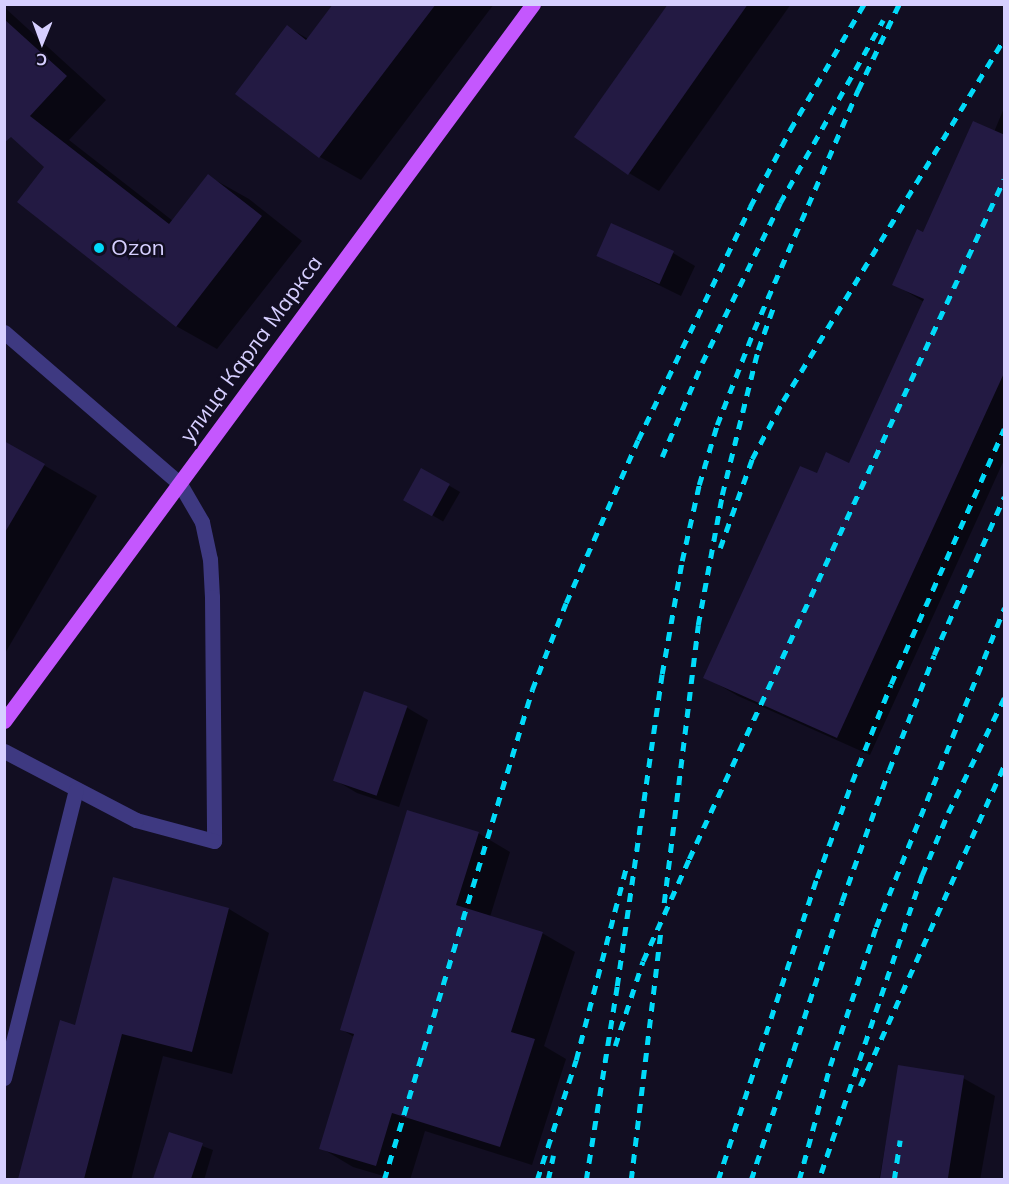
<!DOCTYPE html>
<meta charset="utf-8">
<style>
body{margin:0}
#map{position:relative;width:1009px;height:1184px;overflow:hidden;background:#120e22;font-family:Mulish,sans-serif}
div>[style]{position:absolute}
.shadow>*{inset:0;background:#0007;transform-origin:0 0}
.building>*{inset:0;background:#231a43;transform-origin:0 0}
.minor>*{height:15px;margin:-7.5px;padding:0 7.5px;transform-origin:7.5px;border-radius:7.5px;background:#3e3981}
.major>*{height:15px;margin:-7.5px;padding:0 7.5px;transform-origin:7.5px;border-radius:7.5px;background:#c457fe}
.rail>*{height:4.5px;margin-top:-2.25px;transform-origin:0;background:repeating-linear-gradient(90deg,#01daf9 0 9px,transparent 0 17px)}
.dots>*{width:16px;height:16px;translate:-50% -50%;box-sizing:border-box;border:3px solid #120e22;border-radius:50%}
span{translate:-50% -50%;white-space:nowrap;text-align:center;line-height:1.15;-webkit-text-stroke:5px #120e22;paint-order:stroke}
.poi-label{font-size:22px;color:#d6cfff}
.left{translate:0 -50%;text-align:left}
.street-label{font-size:22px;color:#d6cfff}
.frame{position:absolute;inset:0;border:6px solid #d6cfff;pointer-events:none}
.north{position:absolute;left:12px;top:12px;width:60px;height:60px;-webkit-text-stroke:4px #120e22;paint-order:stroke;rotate:181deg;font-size:16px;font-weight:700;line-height:24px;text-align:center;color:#d6cfff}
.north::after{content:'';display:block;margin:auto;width:21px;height:27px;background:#d6cfff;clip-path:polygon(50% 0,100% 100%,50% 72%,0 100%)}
</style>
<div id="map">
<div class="shadow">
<div style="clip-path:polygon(334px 4px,494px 4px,361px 180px,320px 157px,237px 94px,288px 27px,308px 39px)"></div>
<div style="clip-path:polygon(670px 4px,791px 4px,659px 191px,629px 173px)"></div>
<div style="clip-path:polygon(4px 7px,106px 100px,69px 140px,173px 221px,208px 176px,249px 199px,302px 241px,217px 349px,176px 326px,46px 167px,4px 129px)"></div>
<div style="clip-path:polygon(1004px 108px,1004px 460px,870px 755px,738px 696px,705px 677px,817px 475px,850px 465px,924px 302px,894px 284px,924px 234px,994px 132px)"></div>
<div style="clip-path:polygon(673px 253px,695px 266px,681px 296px,598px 255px)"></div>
<div style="clip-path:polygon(4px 442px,97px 496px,4px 655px)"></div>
<div style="left:422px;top:470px;width:44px;height:34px;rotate:30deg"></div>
<div style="clip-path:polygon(406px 707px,428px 720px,399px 807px,357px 793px,335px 780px)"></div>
<div style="clip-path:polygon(478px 833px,510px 852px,490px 917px,542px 933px,575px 952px,544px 1046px,566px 1059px,532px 1165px,425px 1131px,410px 1180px,397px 1180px,353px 1167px,321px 1148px,354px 1037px,341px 1029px)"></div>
<div style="clip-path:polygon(114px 879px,229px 909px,269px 933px,232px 1074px,163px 1056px,131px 1180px,20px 1180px,61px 1022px,76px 1026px)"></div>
<div style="clip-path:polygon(900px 1067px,963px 1078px,995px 1096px,980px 1180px,879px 1180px)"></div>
<div style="clip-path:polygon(170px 1134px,213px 1150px,204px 1180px,155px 1180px)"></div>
</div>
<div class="building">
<div style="clip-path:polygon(333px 4px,436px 4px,319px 158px,235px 94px,287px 25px,306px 40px)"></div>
<div style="clip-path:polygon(668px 4px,748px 4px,628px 175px,574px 137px)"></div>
<div style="clip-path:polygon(4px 19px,67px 76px,30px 116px,169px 224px,208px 174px,262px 216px,176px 327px,17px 202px,44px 167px,11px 137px,4px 143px)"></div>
<div style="clip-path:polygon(973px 121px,1005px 135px,1005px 371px,837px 738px,703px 678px,800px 466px,817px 473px,826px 452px,849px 463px,924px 299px,892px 285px,917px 229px,923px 232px)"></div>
<div style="left:611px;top:223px;width:69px;height:36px;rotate:24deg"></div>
<div style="clip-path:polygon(4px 441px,45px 464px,4px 534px)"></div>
<div style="left:421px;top:468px;width:33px;height:37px;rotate:29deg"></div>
<div style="left:364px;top:691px;width:46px;height:95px;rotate:19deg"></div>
<div style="clip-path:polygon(407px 810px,479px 832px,456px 905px,543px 932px,511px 1032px,535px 1039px,500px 1147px,392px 1113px,376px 1166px,319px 1149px,354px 1034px,340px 1030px)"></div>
<div style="clip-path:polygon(113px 877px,229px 908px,192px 1052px,122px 1034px,84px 1179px,18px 1179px,60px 1020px,75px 1025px)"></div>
<div style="left:898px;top:1065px;width:67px;height:116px;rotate:9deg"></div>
<div style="clip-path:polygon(169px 1132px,203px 1143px,191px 1179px,153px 1179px)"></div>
</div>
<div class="minor">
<div style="left:4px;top:332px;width:233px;rotate:40.8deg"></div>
<div style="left:180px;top:484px;width:44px;rotate:59.9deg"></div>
<div style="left:202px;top:522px;width:38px;rotate:78deg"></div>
<div style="left:210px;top:559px;width:38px;rotate:87deg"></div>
<div style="left:212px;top:597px;width:244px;rotate:89.5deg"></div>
<div style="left:214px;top:841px;width:81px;rotate:-164.9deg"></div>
<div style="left:136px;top:820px;width:149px;rotate:-152.4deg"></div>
<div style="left:4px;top:1078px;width:297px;rotate:-76deg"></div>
</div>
<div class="major">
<div style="left:4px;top:721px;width:891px;rotate:-53.58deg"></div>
</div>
<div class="rail">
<div style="left:662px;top:457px;width:102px;rotate:-66.9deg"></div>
<div style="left:702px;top:363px;width:178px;rotate:-64deg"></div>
<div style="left:780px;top:203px;width:210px;rotate:-60.6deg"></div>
<div style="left:720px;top:548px;width:95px;rotate:-70.2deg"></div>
<div style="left:752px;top:459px;width:66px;rotate:-61.9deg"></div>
<div style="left:783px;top:401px;width:424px;rotate:-58.6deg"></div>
<div style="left:664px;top:903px;width:280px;rotate:-83deg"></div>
<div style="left:698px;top:625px;width:132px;rotate:-79.5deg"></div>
<div style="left:722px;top:495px;width:149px;rotate:-76.1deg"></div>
<div style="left:758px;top:350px;width:48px;rotate:-70.4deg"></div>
<div style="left:615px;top:1046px;width:89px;rotate:-71.8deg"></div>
<div style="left:643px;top:961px;width:112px;rotate:-65.7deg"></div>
<div style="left:689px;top:859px;width:749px;rotate:-65.14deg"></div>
<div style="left:860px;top:1086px;width:351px;rotate:-65.8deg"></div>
<div style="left:821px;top:1173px;width:315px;rotate:-71.3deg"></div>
<div style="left:922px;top:875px;width:67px;rotate:-67.2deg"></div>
<div style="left:948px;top:813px;width:128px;rotate:-64deg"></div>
<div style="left:384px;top:1180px;width:512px;rotate:-73.19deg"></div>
<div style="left:532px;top:690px;width:93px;rotate:-68.7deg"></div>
<div style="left:566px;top:603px;width:178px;rotate:-66.2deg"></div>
<div style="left:638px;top:440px;width:259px;rotate:-64.3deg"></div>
<div style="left:750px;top:207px;width:87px;rotate:-62.5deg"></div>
<div style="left:790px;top:130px;width:146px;rotate:-59.6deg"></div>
<div style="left:537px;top:1180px;width:126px;rotate:-72deg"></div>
<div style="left:576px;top:1060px;width:198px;rotate:-75.4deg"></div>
<div style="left:548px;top:1180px;width:25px;rotate:-78deg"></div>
<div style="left:586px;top:1180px;width:196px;rotate:-80.9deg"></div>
<div style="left:617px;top:986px;width:315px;rotate:-81.8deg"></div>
<div style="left:662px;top:674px;width:115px;rotate:-80deg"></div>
<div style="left:682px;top:561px;width:78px;rotate:-77.4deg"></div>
<div style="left:699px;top:485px;width:63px;rotate:-73.3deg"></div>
<div style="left:717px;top:425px;width:102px;rotate:-68.7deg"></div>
<div style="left:754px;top:330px;width:262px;rotate:-66.6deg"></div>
<div style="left:858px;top:90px;width:95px;rotate:-64.5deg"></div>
<div style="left:631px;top:1180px;width:253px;rotate:-83.2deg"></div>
<div style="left:718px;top:1180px;width:318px;rotate:-71.9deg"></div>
<div style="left:817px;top:878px;width:102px;rotate:-70deg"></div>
<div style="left:852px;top:782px;width:105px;rotate:-68.3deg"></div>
<div style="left:891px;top:684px;width:279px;rotate:-66.1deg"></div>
<div style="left:751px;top:1180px;width:293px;rotate:-71.9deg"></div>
<div style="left:842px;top:901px;width:139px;rotate:-70.3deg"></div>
<div style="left:889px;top:770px;width:123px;rotate:-68.6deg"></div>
<div style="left:934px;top:655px;width:173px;rotate:-66.1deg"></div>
<div style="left:799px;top:1180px;width:118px;rotate:-74.8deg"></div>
<div style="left:830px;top:1066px;width:146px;rotate:-71.7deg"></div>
<div style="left:876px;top:927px;width:344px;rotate:-68.1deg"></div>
<div style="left:894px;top:1180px;width:40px;rotate:-81.5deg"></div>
</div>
<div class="dots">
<div style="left:99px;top:248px;background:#01daf9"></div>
</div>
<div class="poi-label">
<span class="left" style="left:111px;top:248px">Ozon</span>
</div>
<div class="street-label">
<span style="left:251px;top:349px;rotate:-54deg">улица Карла Маркса</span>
</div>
<div class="frame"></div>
<div class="north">С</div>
</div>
